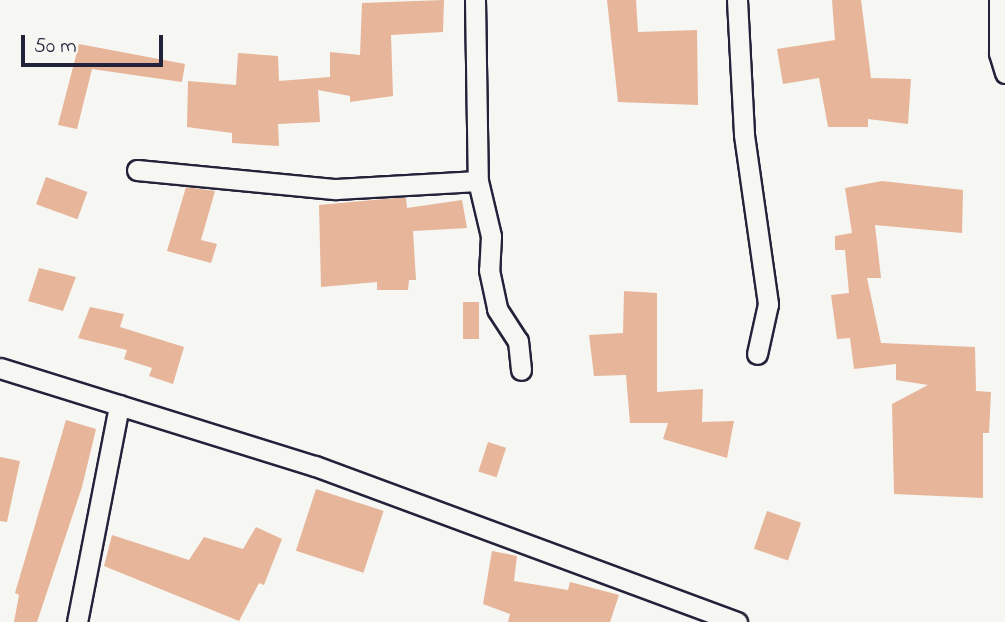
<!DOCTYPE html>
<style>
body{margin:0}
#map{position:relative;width:1005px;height:622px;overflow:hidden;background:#f6f6f2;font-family:"Indie Flower",sans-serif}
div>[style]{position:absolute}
.building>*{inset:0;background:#e7b599;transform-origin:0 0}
.roads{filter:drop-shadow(2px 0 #22223b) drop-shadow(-2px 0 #22223b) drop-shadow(0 2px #22223b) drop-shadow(0 -2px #22223b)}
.minor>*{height:19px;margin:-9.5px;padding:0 9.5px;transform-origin:9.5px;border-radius:9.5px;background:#f6f6f2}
span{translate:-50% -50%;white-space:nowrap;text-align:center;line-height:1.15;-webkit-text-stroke:5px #f6f6f2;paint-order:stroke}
.scale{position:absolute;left:21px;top:35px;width:142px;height:32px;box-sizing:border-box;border:4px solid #22223b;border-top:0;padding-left:9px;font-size:21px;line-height:24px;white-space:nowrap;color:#22223b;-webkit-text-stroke:5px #f6f6f2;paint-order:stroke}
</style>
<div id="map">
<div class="building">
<div style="clip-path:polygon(444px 0,443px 32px,391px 35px,393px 96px,350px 102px,350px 96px,318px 90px,320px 122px,278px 124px,279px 146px,232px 143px,232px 133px,187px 127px,188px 81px,236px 85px,238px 53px,278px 56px,279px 81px,330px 77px,330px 52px,360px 55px,362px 3px)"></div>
<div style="clip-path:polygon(607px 0,636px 0,638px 32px,697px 30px,698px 105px,618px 102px)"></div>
<div style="clip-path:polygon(832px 0,861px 0,871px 78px,911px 79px,908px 124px,868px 119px,868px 127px,828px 127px,819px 78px,783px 84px,777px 49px,835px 40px)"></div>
<div style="clip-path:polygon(79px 44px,185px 64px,182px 82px,92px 69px,77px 129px,58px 125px)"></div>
<div style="left:46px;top:177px;width:44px;height:29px;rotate:20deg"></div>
<div style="clip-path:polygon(882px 181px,963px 190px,962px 233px,875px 225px,881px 278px,867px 278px,881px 343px,975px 347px,976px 391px,991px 392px,989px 433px,983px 433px,983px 498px,894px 494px,892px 404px,928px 385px,896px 380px,896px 364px,854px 369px,850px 338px,837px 339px,831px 295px,849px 293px,845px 250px,835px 250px,835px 236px,852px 233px,845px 188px)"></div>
<div style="clip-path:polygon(186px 187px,215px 191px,201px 240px,217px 244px,211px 263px,167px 251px)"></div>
<div style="clip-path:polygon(395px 198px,406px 198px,407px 208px,462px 200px,467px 228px,413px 231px,416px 280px,409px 280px,408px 290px,377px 290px,377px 282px,321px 287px,319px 205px)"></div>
<div style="clip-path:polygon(39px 268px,76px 277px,63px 311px,28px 301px)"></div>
<div style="clip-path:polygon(624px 291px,657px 293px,657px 392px,703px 389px,702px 422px,734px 421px,727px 458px,663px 439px,668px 423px,630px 423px,626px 375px,594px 376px,589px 335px,623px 333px)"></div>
<div style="left:463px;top:302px;width:16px;height:37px"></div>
<div style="clip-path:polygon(90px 307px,124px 314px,120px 327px,184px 347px,173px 384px,149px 376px,152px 368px,124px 359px,127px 350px,78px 338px)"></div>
<div style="clip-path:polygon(66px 420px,96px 429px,82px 487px,37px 622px,14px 622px,19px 595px,15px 593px)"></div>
<div style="left:488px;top:442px;width:19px;height:31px;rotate:18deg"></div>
<div style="clip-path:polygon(0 457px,20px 461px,7px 522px,0 521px)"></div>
<div style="left:316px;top:489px;width:71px;height:65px;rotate:18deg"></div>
<div style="left:767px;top:511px;width:36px;height:40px;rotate:19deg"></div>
<div style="clip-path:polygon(256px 527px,282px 539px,264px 585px,259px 583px,239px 621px,104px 566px,112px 535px,189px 560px,204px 537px,243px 549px)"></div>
<div style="clip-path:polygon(492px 551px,517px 556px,514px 581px,568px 590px,570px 582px,619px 595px,610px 622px,508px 622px,510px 614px,483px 604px)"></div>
</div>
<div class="roads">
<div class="minor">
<div style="left:475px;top:0;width:181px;rotate:89.1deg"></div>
<div style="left:478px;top:181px;width:57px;rotate:76.7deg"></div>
<div style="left:491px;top:236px;width:34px;rotate:93deg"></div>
<div style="left:489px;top:270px;width:40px;rotate:78deg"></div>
<div style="left:497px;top:309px;width:38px;rotate:57deg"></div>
<div style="left:518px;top:341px;width:29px;rotate:84deg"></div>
<div style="left:737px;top:0;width:135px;rotate:87deg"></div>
<div style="left:744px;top:135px;width:171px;rotate:81.9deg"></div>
<div style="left:768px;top:304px;width:51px;rotate:102.4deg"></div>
<div style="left:999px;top:0;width:53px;rotate:90deg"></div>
<div style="left:999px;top:53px;width:21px;rotate:73deg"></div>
<div style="left:137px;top:170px;width:200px;rotate:5.5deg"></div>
<div style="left:336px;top:189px;width:142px;rotate:-3.2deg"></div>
<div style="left:0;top:368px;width:330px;rotate:17.3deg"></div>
<div style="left:315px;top:466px;width:450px;rotate:20.3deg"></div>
<div style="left:77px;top:622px;width:221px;rotate:-79deg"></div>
</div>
</div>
<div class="scale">50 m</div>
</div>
